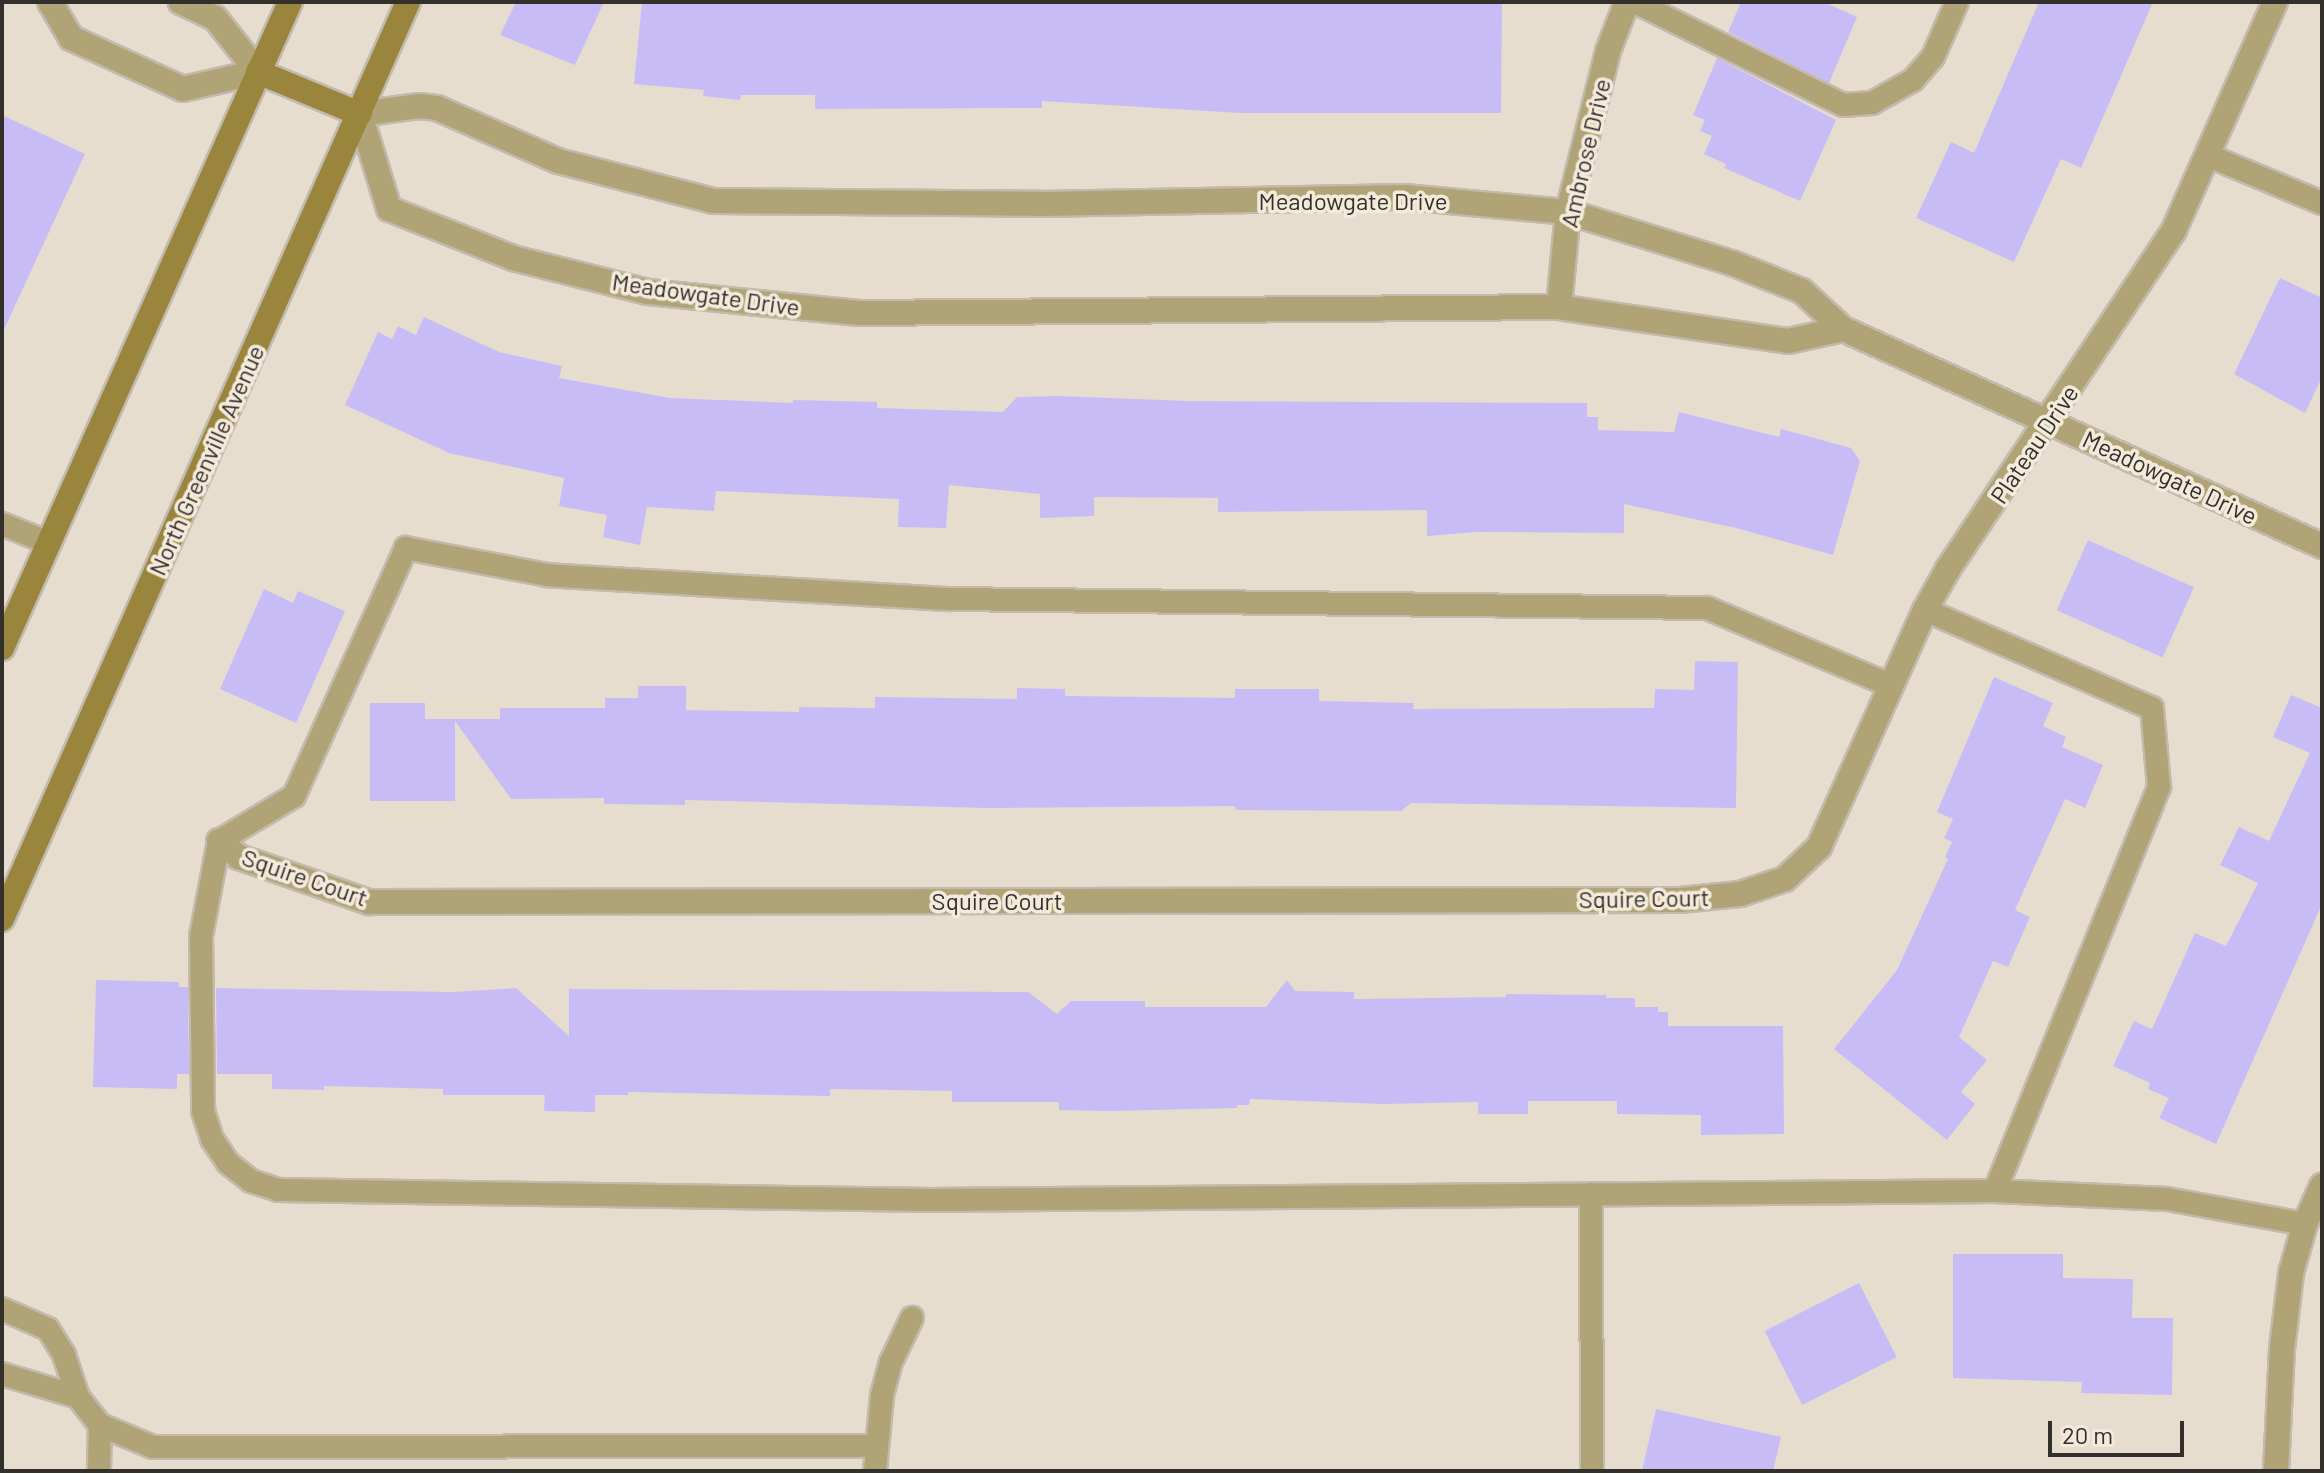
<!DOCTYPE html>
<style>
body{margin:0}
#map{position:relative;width:2324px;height:1473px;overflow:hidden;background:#e7ddcf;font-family:Barlow,sans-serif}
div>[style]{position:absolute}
.building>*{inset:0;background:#c8bcf7;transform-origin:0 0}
.roads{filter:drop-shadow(2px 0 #c3baae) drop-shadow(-2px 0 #c3baae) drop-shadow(0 2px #c3baae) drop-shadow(0 -2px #c3baae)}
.lane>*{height:22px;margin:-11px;padding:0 11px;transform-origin:11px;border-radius:11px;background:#b0a375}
.street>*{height:24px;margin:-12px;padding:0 12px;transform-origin:12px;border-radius:12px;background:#b0a375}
.secondary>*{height:24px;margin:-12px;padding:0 12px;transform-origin:12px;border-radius:12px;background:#99853b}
span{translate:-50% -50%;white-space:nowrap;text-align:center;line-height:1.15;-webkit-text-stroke:7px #f4eadc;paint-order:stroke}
.street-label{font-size:24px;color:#332f2a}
.frame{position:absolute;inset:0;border:4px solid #332f2a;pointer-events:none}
.scale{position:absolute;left:2048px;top:1421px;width:136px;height:36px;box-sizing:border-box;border:4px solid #332f2a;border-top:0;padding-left:10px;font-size:24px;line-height:28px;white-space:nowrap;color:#332f2a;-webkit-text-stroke:6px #f4eadc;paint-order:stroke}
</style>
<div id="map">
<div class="building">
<div style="clip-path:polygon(516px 2px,604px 2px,575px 65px,500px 35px)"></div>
<div style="clip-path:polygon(642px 2px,1502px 2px,1501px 113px,1240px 113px,1042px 101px,1042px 108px,815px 109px,815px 95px,741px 95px,740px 100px,703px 96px,704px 90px,634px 84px)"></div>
<div style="clip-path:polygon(1741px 2px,1824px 2px,1857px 17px,1829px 83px,1728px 32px)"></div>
<div style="clip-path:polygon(2039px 2px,2153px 2px,2081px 168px,2061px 159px,2014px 262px,1916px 218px,1951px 142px,1974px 153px)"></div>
<div style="clip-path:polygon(1717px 58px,1836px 120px,1800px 201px,1724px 168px,1726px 164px,1704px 154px,1712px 136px,1700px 131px,1705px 120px,1693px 115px)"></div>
<div style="clip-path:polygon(2px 115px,85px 154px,2px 334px)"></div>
<div style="clip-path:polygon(2280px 278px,2322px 298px,2322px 377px,2305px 413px,2234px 374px)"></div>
<div style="clip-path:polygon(424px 317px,499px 352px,562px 366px,559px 378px,670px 398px,793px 403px,793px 400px,877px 402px,877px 408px,1003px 412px,1017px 397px,1059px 396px,1188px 401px,1587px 403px,1587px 417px,1598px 417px,1598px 430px,1674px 432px,1679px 412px,1779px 437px,1781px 429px,1851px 448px,1860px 461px,1833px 555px,1736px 528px,1624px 504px,1624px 533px,1476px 532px,1427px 536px,1427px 510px,1218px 512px,1218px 498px,1094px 497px,1094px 516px,1040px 518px,1040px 494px,949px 485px,946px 528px,898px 527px,899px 499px,716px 491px,714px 511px,647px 507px,640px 545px,603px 537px,607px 515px,559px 506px,564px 478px,449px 453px,345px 405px,378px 332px,392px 339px,398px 326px,416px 335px)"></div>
<div style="left:2088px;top:540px;width:116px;height:77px;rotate:24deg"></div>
<div style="clip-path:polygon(264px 589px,293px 603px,298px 591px,345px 611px,296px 723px,220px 689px)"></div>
<div style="clip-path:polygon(1695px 661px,1738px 662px,1736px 808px,1411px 803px,1401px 811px,1236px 810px,1235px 806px,986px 808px,685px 800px,685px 805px,604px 804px,604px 798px,511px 799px,455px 721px,455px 801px,370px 801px,370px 703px,425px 703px,425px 719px,500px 719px,500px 708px,605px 708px,605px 698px,638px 698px,638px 686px,686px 686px,686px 710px,799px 712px,799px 707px,875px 708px,875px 697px,1017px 699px,1017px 688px,1065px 689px,1065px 696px,1235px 698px,1235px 689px,1319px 689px,1319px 701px,1414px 703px,1413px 709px,1654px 708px,1655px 689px,1694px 690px)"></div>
<div style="clip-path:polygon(1994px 677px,2053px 703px,2043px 726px,2066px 737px,2062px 747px,2103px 765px,2085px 808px,2065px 799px,2015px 910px,2030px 917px,2008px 967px,1993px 961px,1959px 1037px,1987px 1060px,1961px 1092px,1975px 1104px,1947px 1140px,1834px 1049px,1897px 970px,1948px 859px,1945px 857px,1952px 842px,1944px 838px,1953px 819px,1937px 812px)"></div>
<div style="clip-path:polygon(2291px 695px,2322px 708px,2322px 904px,2216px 1144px,2159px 1118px,2169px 1098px,2148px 1089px,2150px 1083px,2113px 1066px,2134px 1021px,2152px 1029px,2195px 933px,2226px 946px,2258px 883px,2220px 865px,2239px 827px,2269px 841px,2310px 753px,2273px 737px)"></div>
<div style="clip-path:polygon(96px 980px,179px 982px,179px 987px,188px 987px,189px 1074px,177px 1074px,177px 1089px,93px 1087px)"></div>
<div style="clip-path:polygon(1287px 980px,1295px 991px,1354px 992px,1354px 999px,1506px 997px,1506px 994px,1606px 995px,1606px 998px,1635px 998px,1635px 1007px,1658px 1007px,1658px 1012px,1668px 1012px,1668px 1026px,1783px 1026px,1784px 1134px,1701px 1135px,1701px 1115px,1617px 1114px,1617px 1101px,1528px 1101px,1528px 1114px,1478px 1114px,1478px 1102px,1383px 1104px,1250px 1099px,1249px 1105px,1237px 1105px,1237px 1108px,1109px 1111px,1059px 1110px,1059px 1102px,952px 1102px,952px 1091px,830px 1089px,830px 1096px,628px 1092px,628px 1095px,595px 1095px,595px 1112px,544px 1111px,545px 1095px,443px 1095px,443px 1089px,324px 1086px,324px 1090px,272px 1089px,272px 1074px,217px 1074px,216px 988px,453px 992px,516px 988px,569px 1036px,569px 989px,1028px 992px,1057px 1014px,1071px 1001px,1145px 1001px,1145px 1007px,1266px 1007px)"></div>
<div style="clip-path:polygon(1953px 1254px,2063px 1254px,2063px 1278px,2133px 1279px,2132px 1318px,2173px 1318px,2172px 1395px,2081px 1393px,2082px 1382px,1953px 1378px)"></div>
<div style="left:1859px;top:1283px;width:83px;height:106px;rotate:63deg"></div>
<div style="clip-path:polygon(1656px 1409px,1781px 1437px,1773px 1471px,1642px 1471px)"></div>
</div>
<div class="roads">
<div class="lane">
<div style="left:1635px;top:2px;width:232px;rotate:26.3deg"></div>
<div style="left:1843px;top:105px;width:29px;rotate:-4deg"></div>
<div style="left:1872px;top:103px;width:47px;rotate:-29.3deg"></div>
<div style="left:1913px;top:80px;width:30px;rotate:-49deg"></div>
<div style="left:1933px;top:57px;width:60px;rotate:-66.4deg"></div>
<div style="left:2209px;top:156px;width:122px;rotate:22.6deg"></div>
<div style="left:2px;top:524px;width:51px;rotate:22deg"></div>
<div style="left:1925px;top:610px;width:247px;rotate:23.4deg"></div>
<div style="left:2152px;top:708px;width:79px;rotate:84.9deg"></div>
<div style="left:2159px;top:787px;width:436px;rotate:112.1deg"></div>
<div style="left:1892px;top:686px;width:201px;rotate:-157.1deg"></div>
<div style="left:1707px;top:608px;width:759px;rotate:-179.32deg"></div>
<div style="left:948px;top:599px;width:402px;rotate:-176.6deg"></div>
<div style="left:547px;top:575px;width:144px;rotate:-169.2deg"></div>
<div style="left:406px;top:548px;width:272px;rotate:114.3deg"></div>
<div style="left:294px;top:796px;width:87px;rotate:149deg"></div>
<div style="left:219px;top:841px;width:97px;rotate:100.7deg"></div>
<div style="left:201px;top:936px;width:175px;rotate:89.3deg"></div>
<div style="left:203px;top:1111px;width:29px;rotate:72deg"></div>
<div style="left:212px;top:1139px;width:29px;rotate:56deg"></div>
<div style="left:228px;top:1163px;width:29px;rotate:38deg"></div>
<div style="left:251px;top:1181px;width:28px;rotate:18deg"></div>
<div style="left:278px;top:1190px;width:652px;rotate:0.88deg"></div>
<div style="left:930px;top:1200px;width:1065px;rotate:-0.48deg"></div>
<div style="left:1995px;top:1191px;width:172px;rotate:2.7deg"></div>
<div style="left:2167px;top:1199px;width:140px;rotate:10.3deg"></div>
<div style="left:1591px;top:1194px;width:277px;rotate:89.8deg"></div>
<div style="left:2px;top:1309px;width:50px;rotate:23.5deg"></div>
<div style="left:48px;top:1329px;width:31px;rotate:58deg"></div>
<div style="left:64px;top:1355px;width:44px;rotate:71.6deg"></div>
<div style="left:78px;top:1397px;width:36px;rotate:52deg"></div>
<div style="left:100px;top:1425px;width:57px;rotate:22.5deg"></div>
<div style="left:153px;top:1447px;width:722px;rotate:-0.08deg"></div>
<div style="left:2px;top:1374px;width:79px;rotate:16.8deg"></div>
<div style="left:99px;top:1471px;width:46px;rotate:-88.8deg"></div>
<div style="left:875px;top:1471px;width:76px;rotate:-84.7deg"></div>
<div style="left:882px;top:1395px;width:34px;rotate:-75deg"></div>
<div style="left:891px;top:1362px;width:49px;rotate:-64.5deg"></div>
</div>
<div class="street">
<div style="left:50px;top:2px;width:42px;rotate:59.7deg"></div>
<div style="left:71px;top:38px;width:123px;rotate:24.5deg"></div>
<div style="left:183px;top:89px;width:77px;rotate:-12.8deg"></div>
<div style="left:258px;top:72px;width:69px;rotate:-128.5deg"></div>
<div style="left:215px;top:18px;width:38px;rotate:-155deg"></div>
<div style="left:1559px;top:307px;width:95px;rotate:-84.6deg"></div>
<div style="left:1568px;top:212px;width:166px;rotate:-76deg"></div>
<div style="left:1608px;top:51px;width:53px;rotate:-68.8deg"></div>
<div style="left:1843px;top:329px;width:56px;rotate:167.7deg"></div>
<div style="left:1788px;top:341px;width:232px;rotate:-171.6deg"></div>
<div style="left:1559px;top:307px;width:700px;rotate:179.51deg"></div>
<div style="left:859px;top:313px;width:212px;rotate:-174.3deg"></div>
<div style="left:648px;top:292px;width:139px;rotate:-165.9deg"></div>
<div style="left:513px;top:258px;width:133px;rotate:-158.4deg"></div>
<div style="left:389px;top:209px;width:99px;rotate:-107deg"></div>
<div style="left:360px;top:114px;width:60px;rotate:-7.7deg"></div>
<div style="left:419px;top:106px;width:18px;rotate:6deg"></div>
<div style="left:437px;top:108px;width:132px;rotate:23.7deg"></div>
<div style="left:558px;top:161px;width:161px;rotate:14.4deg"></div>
<div style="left:714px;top:201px;width:326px;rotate:0.5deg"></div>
<div style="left:1040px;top:204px;width:365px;rotate:-1.1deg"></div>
<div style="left:1405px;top:197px;width:164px;rotate:5.3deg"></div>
<div style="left:1568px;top:212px;width:172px;rotate:17.3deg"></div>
<div style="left:1732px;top:263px;width:75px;rotate:21.8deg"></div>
<div style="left:1802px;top:291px;width:56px;rotate:42.8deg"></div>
<div style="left:1843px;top:329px;width:526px;rotate:24.37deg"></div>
<div style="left:219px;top:841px;width:26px;rotate:39deg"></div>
<div style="left:239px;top:857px;width:138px;rotate:19.1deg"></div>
<div style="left:369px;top:902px;width:1311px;rotate:-0.09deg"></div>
<div style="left:1680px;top:900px;width:60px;rotate:-5.7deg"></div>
<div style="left:1740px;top:894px;width:47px;rotate:-18.4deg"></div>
<div style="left:1785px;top:879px;width:47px;rotate:-43.3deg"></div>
<div style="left:1819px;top:847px;width:260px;rotate:-65.9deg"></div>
<div style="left:1925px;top:610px;width:47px;rotate:-60.7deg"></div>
<div style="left:1948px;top:569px;width:407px;rotate:-56.3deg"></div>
<div style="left:2174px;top:230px;width:249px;rotate:-66.1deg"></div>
<div style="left:2276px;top:1471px;width:122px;rotate:-87.2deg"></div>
<div style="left:2282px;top:1349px;width:77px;rotate:-83.2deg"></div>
<div style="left:2291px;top:1273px;width:51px;rotate:-74.1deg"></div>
<div style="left:2305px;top:1224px;width:42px;rotate:-65.9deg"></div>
</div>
<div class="secondary">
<div style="left:258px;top:72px;width:110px;rotate:22.4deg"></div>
<div style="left:2px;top:648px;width:707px;rotate:-65.97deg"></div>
<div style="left:2px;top:919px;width:1003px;rotate:-66.12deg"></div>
</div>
</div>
<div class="street-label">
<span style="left:1585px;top:153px;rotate:-77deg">Ambrose Drive</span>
<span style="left:1353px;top:201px">Meadowgate Drive</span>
<span style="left:706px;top:294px;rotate:8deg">Meadowgate Drive</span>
<span style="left:2034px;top:444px;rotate:-56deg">Plateau Drive</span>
<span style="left:206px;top:460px;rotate:-66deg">North Greenville Avenue</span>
<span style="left:2170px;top:477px;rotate:25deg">Meadowgate Drive</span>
<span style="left:305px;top:877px;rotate:19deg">Squire Court</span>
<span style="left:1644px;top:898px;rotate:-1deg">Squire Court</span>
<span style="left:997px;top:901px">Squire Court</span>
</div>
<div class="frame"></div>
<div class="scale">20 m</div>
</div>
